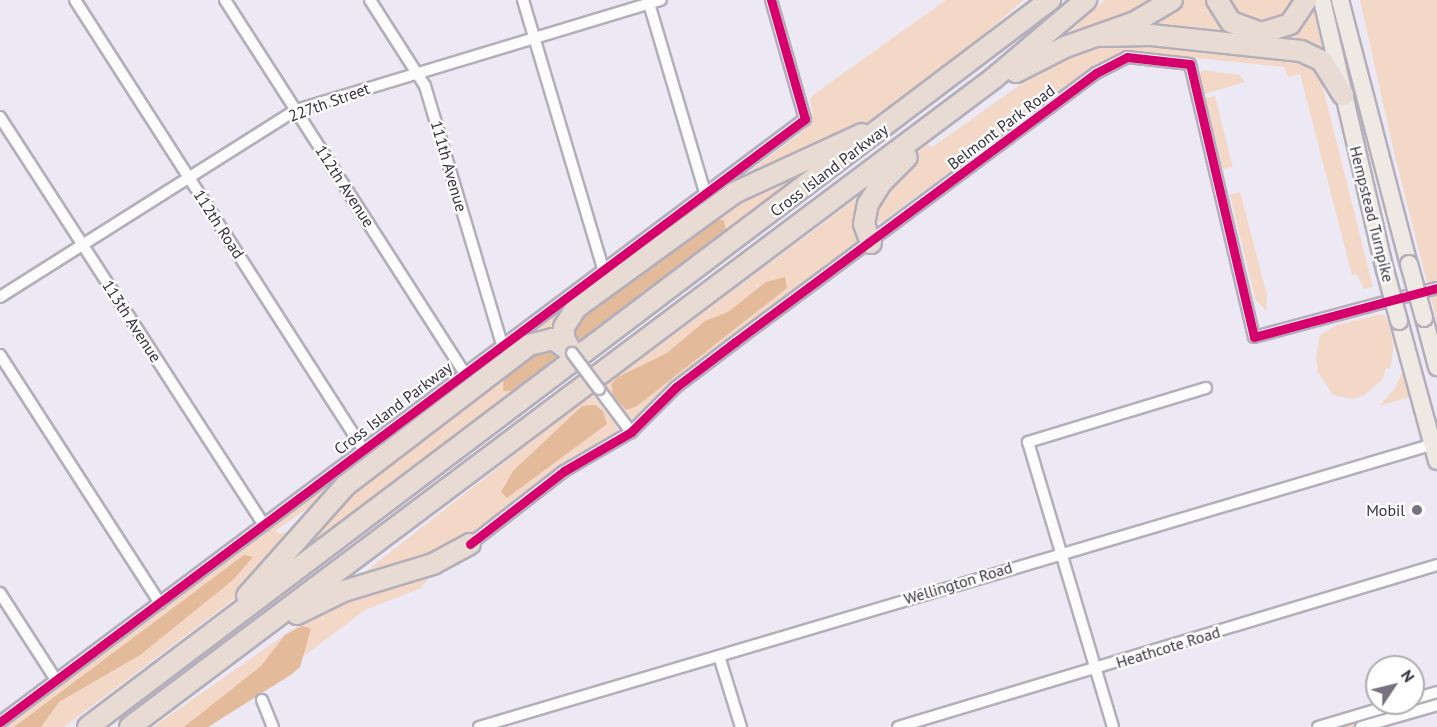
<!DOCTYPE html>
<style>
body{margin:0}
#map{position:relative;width:1437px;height:727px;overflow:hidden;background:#ece8f4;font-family:"PT Sans",sans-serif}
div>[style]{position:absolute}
.green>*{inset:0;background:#f4d8c7;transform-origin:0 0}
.forest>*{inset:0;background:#e3ba9a}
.roads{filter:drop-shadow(2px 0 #b3afba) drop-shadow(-2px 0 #b3afba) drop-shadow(0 2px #b3afba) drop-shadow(0 -2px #b3afba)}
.minor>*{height:10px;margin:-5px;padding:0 5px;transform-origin:5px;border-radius:5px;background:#fcfcfd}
.primary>*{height:16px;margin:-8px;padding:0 8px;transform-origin:8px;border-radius:8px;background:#efe9e4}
.motorway>*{height:20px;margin:-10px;padding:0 10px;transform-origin:10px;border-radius:10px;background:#e7dbd3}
.bridges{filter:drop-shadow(2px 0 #b3afba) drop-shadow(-2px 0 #b3afba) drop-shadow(0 2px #b3afba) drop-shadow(0 -2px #b3afba)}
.minor-bridge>*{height:10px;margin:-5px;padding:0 5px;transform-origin:5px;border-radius:5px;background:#fcfcfd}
.primary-bridge>*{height:16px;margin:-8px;padding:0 8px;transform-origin:8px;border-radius:8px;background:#efe9e4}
.cycleway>*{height:9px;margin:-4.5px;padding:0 4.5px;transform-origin:4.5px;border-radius:4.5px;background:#d6006c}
.dots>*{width:16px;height:16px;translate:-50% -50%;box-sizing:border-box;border:3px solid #fff;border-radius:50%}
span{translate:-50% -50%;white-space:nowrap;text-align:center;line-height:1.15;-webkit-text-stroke:4.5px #fff;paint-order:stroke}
.street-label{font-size:16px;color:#36323e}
.poi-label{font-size:16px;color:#36323e}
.right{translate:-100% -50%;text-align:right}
.north{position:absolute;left:1365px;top:655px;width:60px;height:60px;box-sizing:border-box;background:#fff;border:2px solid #afadb2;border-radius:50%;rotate:55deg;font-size:16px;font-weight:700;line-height:24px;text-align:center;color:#36323e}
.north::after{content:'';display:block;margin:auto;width:21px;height:27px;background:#76727e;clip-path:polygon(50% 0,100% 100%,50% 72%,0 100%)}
</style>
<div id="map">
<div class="green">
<div style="clip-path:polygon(946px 0,1024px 0,962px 53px,853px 134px,756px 175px,558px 334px,275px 531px,280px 534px,294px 530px,249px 588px,64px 727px,4px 727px,805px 130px,813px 115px,810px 100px,813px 95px)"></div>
<div style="clip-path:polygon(1105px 0,1161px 0,1143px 11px,1070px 37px,1067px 34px)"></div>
<div style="clip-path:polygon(1182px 0,1211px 0,1242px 35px,1314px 10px,1322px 45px,1317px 48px,1157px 30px,1158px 20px)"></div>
<div style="clip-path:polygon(1224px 0,1301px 0,1280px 24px,1248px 25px)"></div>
<div style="clip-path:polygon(1360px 0,1437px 0,1437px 322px,1394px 152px)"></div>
<div style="clip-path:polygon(1114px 40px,1298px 57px,1317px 64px,1373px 287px,1364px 289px,1357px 274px,1352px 275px,1300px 74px,1288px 77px,1284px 67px,1139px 52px,1097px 63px,883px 221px,878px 223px,874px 219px,877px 199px,898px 169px,928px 144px,931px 148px,1045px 67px,1044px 61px)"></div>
<div style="clip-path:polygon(1203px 70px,1240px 75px,1245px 82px,1201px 95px,1196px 76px)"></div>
<div style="left:1215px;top:96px;width:73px;height:10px;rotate:76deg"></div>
<div style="clip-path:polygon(801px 170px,797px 184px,674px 277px,670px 274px,577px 349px,575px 320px,735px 200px)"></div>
<div style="clip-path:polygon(869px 189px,858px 242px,692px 367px,646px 412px,633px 419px,627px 416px,602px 383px,628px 364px,631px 367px)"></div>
<div style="clip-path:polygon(1240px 192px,1267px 295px,1266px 311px,1255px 299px,1230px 195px)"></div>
<div style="clip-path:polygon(1381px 314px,1386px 316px,1394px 345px,1390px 369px,1386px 368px,1383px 379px,1364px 395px,1354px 399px,1333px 395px,1318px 372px,1316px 357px,1320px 335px,1337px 325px)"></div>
<div style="clip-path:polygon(565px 358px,287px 567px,330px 509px,504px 373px)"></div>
<div style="clip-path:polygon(1404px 369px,1410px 397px,1379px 406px,1395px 388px)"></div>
<div style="clip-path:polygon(592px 394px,616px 425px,618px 430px,610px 440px,573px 456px,443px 555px,352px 582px)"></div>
<div style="clip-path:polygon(433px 573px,421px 588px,365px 610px,209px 727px,153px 727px,326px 606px)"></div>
<div style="clip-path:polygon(1437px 692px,1437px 705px,1361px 727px,1318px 727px,1399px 703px,1413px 703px)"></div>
</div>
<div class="forest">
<div style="clip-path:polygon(715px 220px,724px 220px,726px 231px,577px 349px,571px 333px,575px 320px,679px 242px)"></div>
<div style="clip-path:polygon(785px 277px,787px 288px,637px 406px,626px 410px,613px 395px,611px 384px,618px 377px,667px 353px,705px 321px,728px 312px,766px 282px)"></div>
<div style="clip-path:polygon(548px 348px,565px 358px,522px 391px,503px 391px,504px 373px,536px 350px)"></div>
<div style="clip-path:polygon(595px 405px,603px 411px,607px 424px,507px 498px,501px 492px,513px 471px,582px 406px)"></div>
<div style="clip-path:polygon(244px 555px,253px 557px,233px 580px,140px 655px,59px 702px,41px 727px,14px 727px)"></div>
<div style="clip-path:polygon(302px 626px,311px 629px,300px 667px,292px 674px,208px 727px,184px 727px,261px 666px,285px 635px)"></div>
</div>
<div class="roads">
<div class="minor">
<div style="left:75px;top:0;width:533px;rotate:57.32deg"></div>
<div style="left:225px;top:0;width:442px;rotate:57.3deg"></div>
<div style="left:370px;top:0;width:102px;rotate:57.4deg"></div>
<div style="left:425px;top:86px;width:269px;rotate:73.4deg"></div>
<div style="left:523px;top:0;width:281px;rotate:73.4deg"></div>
<div style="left:648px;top:0;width:200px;rotate:73.5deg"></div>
<div style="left:0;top:117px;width:486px;rotate:57.1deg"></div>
<div style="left:0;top:297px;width:350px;rotate:-32.3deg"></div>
<div style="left:296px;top:110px;width:381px;rotate:-16.8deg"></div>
<div style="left:0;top:355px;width:295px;rotate:57.2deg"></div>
<div style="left:599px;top:389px;width:54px;rotate:53.3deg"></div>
<div style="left:470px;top:544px;width:119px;rotate:-37.8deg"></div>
<div style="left:564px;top:471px;width:78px;rotate:-30.2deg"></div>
<div style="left:631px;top:432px;width:64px;rotate:-45deg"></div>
<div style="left:676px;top:387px;width:74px;rotate:-37.3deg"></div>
<div style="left:735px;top:342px;width:450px;rotate:-36.7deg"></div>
<div style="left:1096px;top:73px;width:35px;rotate:-27deg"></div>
<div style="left:1127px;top:57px;width:63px;rotate:6.3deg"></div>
<div style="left:1190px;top:64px;width:280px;rotate:76.8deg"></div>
<div style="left:1254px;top:337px;width:189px;rotate:-15deg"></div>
<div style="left:0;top:593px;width:103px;rotate:57.2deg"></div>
<div style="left:719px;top:656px;width:74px;rotate:72.8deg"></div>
<div style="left:1413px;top:699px;width:25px;rotate:-16deg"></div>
<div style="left:262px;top:700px;width:29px;rotate:68deg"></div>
<div style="left:0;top:722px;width:1006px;rotate:-36.84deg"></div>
<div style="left:805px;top:119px;width:124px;rotate:-105.9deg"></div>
<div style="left:479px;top:727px;width:999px;rotate:-16.51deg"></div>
<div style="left:898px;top:727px;width:563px;rotate:-16.73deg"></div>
<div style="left:1113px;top:727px;width:297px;rotate:-106.6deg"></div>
<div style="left:1028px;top:442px;width:186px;rotate:-16.9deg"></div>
<div style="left:1318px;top:727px;width:84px;rotate:-16.5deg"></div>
<div style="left:1361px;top:727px;width:79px;rotate:-16.1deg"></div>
</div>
<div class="primary">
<div style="left:1322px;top:0;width:277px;rotate:76.9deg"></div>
<div style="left:1340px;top:0;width:273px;rotate:75.4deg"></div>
<div style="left:1424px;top:318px;width:51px;rotate:75.1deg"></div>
<div style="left:1399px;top:321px;width:145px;rotate:74.8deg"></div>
</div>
<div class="motorway">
<div style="left:1217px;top:0;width:26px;rotate:58deg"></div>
<div style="left:1231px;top:22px;width:32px;rotate:20deg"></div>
<div style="left:1261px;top:33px;width:30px;rotate:-17deg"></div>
<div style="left:1290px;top:24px;width:29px;rotate:-56deg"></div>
<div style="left:1099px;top:36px;width:52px;rotate:-1.1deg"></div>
<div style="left:1151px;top:35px;width:151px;rotate:6.1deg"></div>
<div style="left:1301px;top:51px;width:23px;rotate:25deg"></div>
<div style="left:1322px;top:61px;width:40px;rotate:58deg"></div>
<div style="left:1016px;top:72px;width:55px;rotate:-27deg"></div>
<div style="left:1065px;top:47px;width:74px;rotate:-19.7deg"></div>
<div style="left:1135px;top:22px;width:43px;rotate:-30.7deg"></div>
<div style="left:871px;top:243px;width:20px;rotate:-110deg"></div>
<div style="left:864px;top:224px;width:20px;rotate:-79deg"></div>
<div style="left:868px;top:204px;width:26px;rotate:-58deg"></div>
<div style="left:882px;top:182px;width:35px;rotate:-45deg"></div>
<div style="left:572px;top:353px;width:17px;rotate:-118deg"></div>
<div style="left:564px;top:338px;width:11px;rotate:-90deg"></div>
<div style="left:564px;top:327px;width:22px;rotate:-58deg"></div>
<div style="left:576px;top:308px;width:195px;rotate:-36deg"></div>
<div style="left:734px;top:193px;width:141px;rotate:-24.7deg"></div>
<div style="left:247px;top:596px;width:149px;rotate:-48.3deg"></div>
<div style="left:346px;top:485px;width:230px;rotate:-37.4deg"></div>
<div style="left:529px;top:345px;width:25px;rotate:-14deg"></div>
<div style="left:553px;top:339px;width:24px;rotate:36deg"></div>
<div style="left:297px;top:614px;width:52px;rotate:-26.1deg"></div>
<div style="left:344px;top:591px;width:93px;rotate:-16.9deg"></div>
<div style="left:433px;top:564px;width:42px;rotate:-28.4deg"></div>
<div style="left:88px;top:727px;width:1206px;rotate:-37.08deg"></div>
<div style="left:130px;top:727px;width:1081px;rotate:-36.91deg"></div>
<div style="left:994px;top:78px;width:121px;rotate:-40.3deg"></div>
</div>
</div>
<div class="bridges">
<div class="minor-bridge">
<div style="left:572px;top:353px;width:45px;rotate:53.1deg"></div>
</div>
<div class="primary-bridge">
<div style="left:1409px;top:264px;width:56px;rotate:74.5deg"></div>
<div style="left:1385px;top:270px;width:53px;rotate:74.6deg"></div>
</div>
</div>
<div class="cycleway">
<div style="left:470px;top:544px;width:119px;rotate:-37.8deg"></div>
<div style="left:564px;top:471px;width:78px;rotate:-30.2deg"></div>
<div style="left:631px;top:432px;width:64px;rotate:-45deg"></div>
<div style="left:676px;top:387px;width:74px;rotate:-37.3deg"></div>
<div style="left:735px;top:342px;width:450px;rotate:-36.7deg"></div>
<div style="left:1096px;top:73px;width:35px;rotate:-27deg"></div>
<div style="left:1127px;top:57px;width:63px;rotate:6.3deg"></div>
<div style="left:1190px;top:64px;width:280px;rotate:76.8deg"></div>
<div style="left:1254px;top:337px;width:189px;rotate:-15deg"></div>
<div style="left:0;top:722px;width:1006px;rotate:-36.84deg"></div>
<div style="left:805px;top:119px;width:124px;rotate:-105.9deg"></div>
</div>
<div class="dots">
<div style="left:1417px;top:510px;background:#76727e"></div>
</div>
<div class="street-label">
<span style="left:329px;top:102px;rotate:-20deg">227th Street</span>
<span style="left:1001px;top:127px;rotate:-37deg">Belmont Park Road</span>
<span style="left:449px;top:166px;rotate:74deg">111th Avenue</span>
<span style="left:829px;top:170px;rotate:-37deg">Cross Island Parkway</span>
<span style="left:345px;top:186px;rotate:57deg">112th Avenue</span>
<span style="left:1372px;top:214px;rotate:76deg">Hempstead Turnpike</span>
<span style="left:219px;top:224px;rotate:57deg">112th Road</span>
<span style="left:132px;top:321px;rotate:57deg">113th Avenue</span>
<span style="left:393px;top:408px;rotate:-37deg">Cross Island Parkway</span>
<span style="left:958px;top:583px;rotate:-17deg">Wellington Road</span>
<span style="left:1168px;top:647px;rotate:-17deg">Heathcote Road</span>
</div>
<div class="poi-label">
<span class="right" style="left:1405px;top:510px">Mobil</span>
</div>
<div class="north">N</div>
</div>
